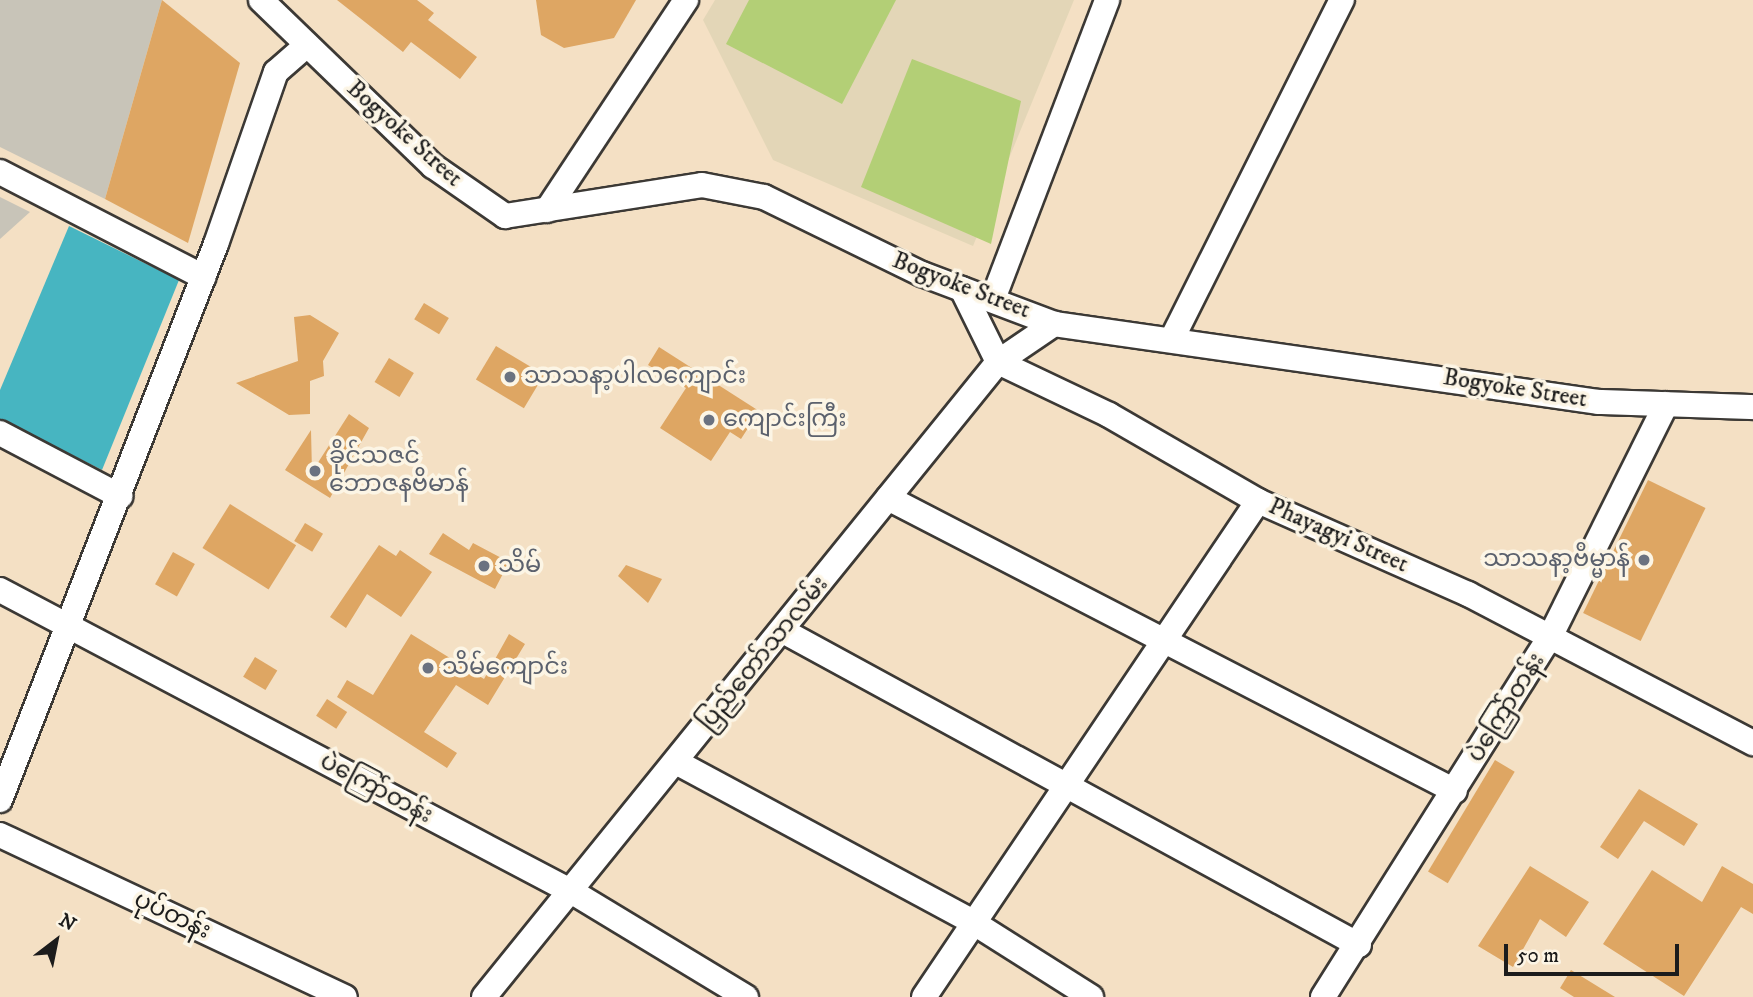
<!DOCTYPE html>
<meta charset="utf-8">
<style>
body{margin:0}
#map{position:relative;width:1753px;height:997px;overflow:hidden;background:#f4e0c4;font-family:"IM FELL DW Pica","Noto Sans Myanmar",serif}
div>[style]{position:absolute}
.built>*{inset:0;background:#e3d6b7}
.industrial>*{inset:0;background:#c8c4b8}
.green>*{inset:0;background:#b3cf76}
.water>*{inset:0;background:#47b5c1}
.building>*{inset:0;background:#dea663;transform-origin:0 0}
.roads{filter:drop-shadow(2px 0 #3c3935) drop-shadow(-2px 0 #3c3935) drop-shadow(0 2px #3c3935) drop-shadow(0 -2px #3c3935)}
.minor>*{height:24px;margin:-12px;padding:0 12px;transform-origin:12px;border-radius:12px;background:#fff}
.dots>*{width:19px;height:19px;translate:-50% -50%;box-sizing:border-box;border:4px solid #fcf5e5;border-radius:50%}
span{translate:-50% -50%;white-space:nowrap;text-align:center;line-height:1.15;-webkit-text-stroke:7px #fcf5e5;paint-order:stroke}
.street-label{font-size:24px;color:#1c1c1c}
.worship-label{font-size:24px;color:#5b616d}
.left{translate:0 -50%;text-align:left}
.right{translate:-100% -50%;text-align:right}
.north{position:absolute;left:21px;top:906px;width:70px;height:70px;-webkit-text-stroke:5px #fcf5e5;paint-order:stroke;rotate:32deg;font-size:19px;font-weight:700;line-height:28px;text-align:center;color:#1c1c1c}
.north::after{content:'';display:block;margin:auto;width:24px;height:32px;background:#1c1c1c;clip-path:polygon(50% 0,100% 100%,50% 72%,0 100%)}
.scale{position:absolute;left:1504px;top:944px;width:175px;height:32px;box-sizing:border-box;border:4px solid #1c1c1c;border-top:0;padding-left:9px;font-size:21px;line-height:24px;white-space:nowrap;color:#1c1c1c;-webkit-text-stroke:5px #fcf5e5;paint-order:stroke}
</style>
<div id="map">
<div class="built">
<div style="clip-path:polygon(715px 0,1074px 0,973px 246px,773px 160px,703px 20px)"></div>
</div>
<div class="industrial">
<div style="clip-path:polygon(0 0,162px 0,105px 199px,0 147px)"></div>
<div style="clip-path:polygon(0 197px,30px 212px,0 239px)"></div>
</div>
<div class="green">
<div style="clip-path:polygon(749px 0,896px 0,842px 104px,726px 44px)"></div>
<div style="clip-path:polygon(912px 59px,1021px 101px,991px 244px,861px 187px)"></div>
</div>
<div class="water">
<div style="clip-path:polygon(69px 226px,179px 280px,102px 470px,0 419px,0 390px)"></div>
</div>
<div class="building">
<div style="clip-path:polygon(162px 0,240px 63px,188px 243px,105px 199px)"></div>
<div style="clip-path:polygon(337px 0,417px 0,434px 13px,428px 20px,477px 57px,460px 79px,411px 42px,403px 52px)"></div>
<div style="clip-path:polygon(536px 0,636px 0,614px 38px,564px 48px,541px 35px)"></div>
<div style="left:424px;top:303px;width:29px;height:19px;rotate:31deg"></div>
<div style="clip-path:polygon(310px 315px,339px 333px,323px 361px,324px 376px,310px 381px,310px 414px,289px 415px,236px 383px,298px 361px,294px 317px)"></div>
<div style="left:496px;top:346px;width:56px;height:39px;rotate:31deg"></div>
<div style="clip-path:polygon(659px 347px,759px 411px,741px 439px,730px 432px,711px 461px,660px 428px,686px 388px,648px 365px)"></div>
<div style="left:389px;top:358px;width:29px;height:28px;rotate:31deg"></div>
<div style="clip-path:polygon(349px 414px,369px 428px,330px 498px,285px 470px,311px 430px,312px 472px)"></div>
<div style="left:1648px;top:480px;width:64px;height:148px;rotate:26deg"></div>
<div style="left:230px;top:504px;width:78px;height:52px;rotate:32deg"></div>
<div style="left:305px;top:523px;width:21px;height:21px;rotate:31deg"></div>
<div style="clip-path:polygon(443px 533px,469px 550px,473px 543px,509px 562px,495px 589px,429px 554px)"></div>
<div style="clip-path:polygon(379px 545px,396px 556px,400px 550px,432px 572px,401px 617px,367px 594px,346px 628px,330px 617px)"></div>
<div style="left:173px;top:552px;width:25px;height:37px;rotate:29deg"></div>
<div style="clip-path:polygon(626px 565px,662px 579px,648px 603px,618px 576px)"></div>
<div style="clip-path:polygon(411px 634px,484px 679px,509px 634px,525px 644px,488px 705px,456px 685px,424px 732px,457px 753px,447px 768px,337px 697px,347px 680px,373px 695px)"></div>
<div style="left:255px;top:657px;width:26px;height:23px;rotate:31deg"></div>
<div style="left:327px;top:699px;width:24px;height:20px;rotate:33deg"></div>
<div style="left:1495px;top:760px;width:23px;height:130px;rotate:31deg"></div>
<div style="clip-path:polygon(1639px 789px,1698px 824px,1684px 846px,1644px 821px,1618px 859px,1600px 847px)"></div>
<div style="clip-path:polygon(1530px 866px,1589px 902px,1566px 937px,1540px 919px,1513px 967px,1478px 946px)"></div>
<div style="clip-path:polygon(1722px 866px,1753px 884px,1753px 914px,1741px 907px,1684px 996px,1603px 944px,1652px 870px,1702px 902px)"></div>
<div style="clip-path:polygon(1571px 970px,1615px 997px,1574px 997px,1560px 988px)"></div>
</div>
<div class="roads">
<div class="minor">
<div style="left:261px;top:0;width:239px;rotate:44deg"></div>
<div style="left:433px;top:166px;width:88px;rotate:34.8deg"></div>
<div style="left:505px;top:216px;width:199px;rotate:-8.9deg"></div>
<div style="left:702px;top:185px;width:63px;rotate:11deg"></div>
<div style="left:764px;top:197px;width:176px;rotate:26deg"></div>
<div style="left:922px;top:274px;width:141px;rotate:20.7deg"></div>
<div style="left:1054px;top:324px;width:551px;rotate:8.14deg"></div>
<div style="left:1599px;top:402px;width:154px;rotate:1.9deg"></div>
<div style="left:0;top:172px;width:229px;rotate:27.3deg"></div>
<div style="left:547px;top:210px;width:252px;rotate:-56.5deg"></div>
<div style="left:962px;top:289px;width:81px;rotate:63.7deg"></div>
<div style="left:998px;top:362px;width:123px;rotate:25.5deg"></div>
<div style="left:1109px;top:415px;width:172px;rotate:30deg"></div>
<div style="left:1258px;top:501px;width:230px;rotate:23.9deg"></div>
<div style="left:1468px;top:594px;width:322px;rotate:27.6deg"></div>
<div style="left:993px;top:299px;width:320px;rotate:-69.1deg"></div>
<div style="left:1173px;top:337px;width:377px;rotate:-63.4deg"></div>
<div style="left:0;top:433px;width:136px;rotate:27.7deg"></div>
<div style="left:888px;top:498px;width:638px;rotate:27.33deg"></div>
<div style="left:0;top:590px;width:649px;rotate:27.83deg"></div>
<div style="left:574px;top:893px;width:201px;rotate:31.2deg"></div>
<div style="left:783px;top:631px;width:656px;rotate:28.6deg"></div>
<div style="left:678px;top:763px;width:333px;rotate:28.3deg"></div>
<div style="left:971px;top:921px;width:142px;rotate:32.3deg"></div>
<div style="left:0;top:800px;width:596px;rotate:-68.77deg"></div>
<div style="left:216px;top:244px;width:182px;rotate:-70.8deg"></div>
<div style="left:276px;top:72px;width:41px;rotate:-41.1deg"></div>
<div style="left:0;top:835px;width:381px;rotate:25.2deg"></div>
<div style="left:484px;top:997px;width:817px;rotate:-51.01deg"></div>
<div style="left:998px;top:362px;width:68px;rotate:-34.2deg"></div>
<div style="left:924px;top:997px;width:598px;rotate:-56.04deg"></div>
<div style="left:1323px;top:997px;width:426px;rotate:-57.8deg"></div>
<div style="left:1550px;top:637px;width:260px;rotate:-63.5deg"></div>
</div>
</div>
<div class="dots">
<div style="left:510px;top:377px;background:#6b7280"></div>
<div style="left:709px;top:420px;background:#6b7280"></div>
<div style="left:315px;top:471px;background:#6b7280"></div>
<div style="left:1644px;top:560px;background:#6b7280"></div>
<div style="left:484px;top:566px;background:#6b7280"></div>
<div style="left:428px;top:668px;background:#6b7280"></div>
</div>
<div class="street-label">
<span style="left:404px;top:134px;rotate:42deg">Bogyoke Street</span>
<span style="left:961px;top:286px;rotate:21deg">Bogyoke Street</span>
<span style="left:1515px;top:389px;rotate:9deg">Bogyoke Street</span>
<span style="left:1338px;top:536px;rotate:24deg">Phayagyi Street</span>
<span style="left:764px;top:654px;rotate:-51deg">ပြည်တော်သာလမ်း</span>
<span style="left:1507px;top:708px;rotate:-58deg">ပဲကြော်တန်း</span>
<span style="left:376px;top:789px;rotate:28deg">ပဲကြော်တန်း</span>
<span style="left:172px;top:916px;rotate:25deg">ပုပ်တန်း</span>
</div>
<div class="worship-label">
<span class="left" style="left:524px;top:377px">သာသနာ့ပါလကျောင်း</span>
<span class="left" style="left:723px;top:420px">ကျောင်းကြီး</span>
<span class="left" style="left:329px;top:471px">ခိုင်သဇင်<br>ဘောဇနဗိမာန်</span>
<span class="right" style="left:1630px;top:560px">သာသနာ့ဗိမ္မာန်</span>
<span class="left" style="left:498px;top:566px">သိမ်</span>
<span class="left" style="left:442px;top:668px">သိမ်ကျောင်း</span>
</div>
<div class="north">N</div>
<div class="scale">50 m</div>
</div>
